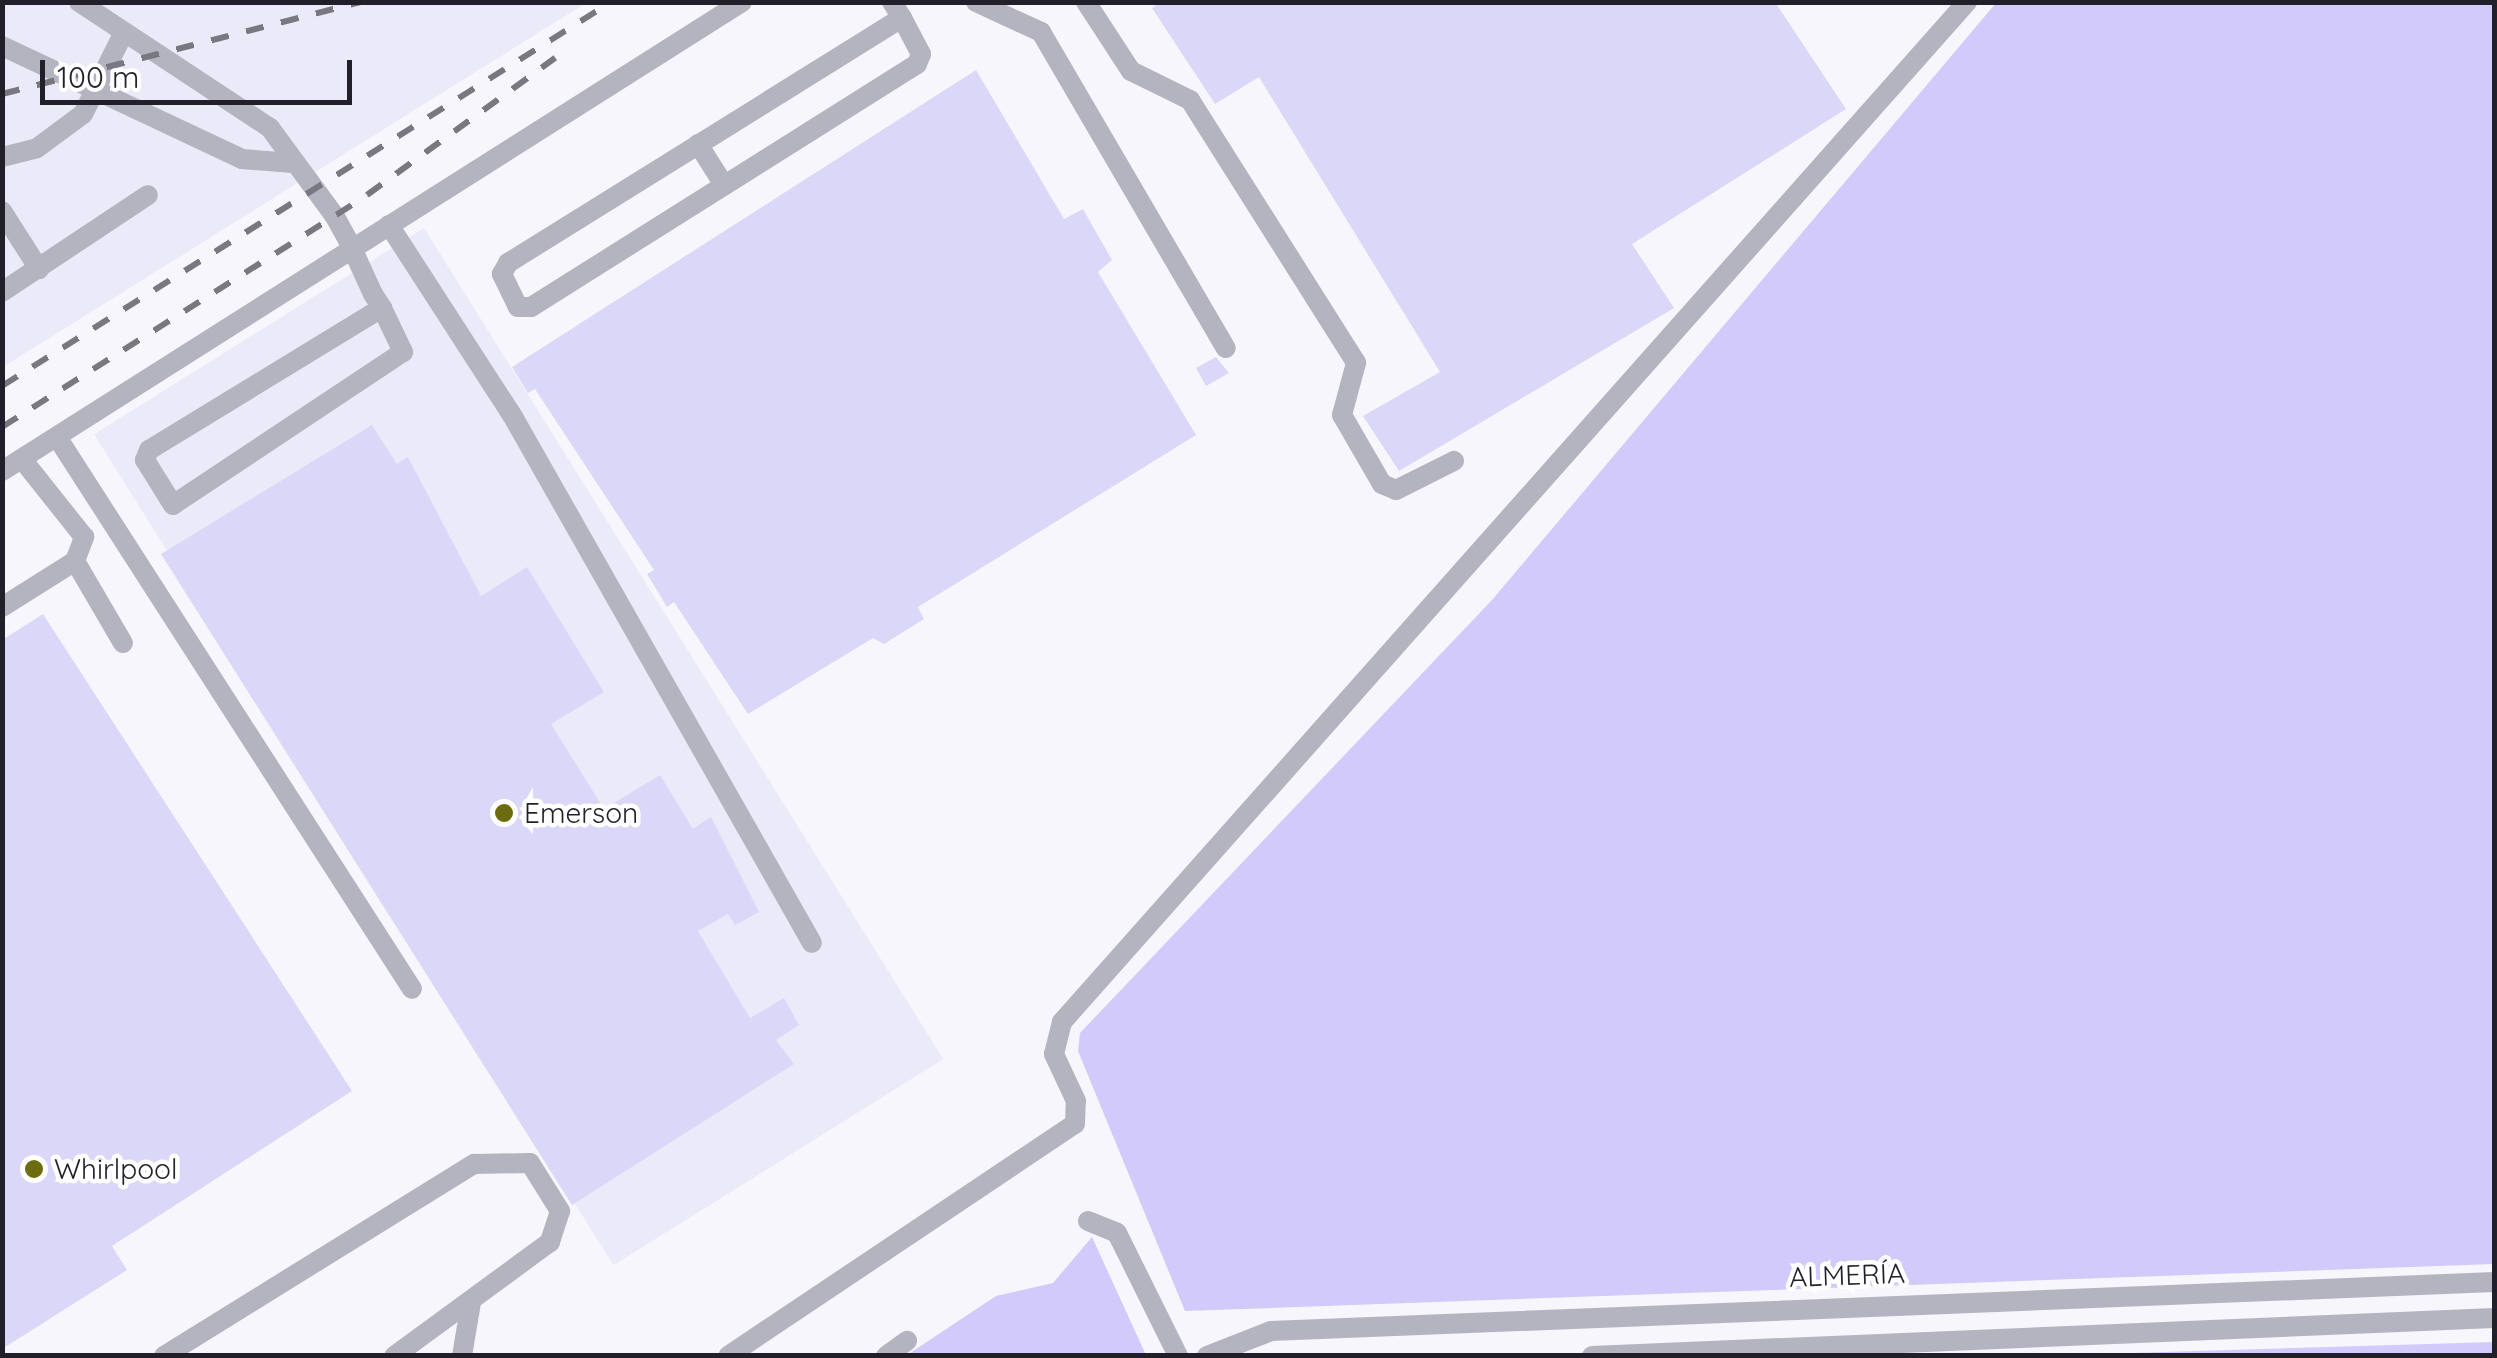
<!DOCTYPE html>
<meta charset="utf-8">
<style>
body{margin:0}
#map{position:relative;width:2497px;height:1358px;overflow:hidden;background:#f7f6fc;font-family:Quicksand,sans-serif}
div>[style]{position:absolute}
.built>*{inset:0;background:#ebeaf9;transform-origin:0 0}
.green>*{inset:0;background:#d1cafb}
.building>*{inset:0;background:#dbd7f8}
.minor>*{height:20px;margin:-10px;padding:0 10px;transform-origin:10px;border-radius:10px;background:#b4b3c0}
.rail>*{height:6px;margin-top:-3px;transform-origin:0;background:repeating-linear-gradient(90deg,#797881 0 18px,transparent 0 36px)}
.dots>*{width:28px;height:28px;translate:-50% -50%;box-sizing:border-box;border:5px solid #fff;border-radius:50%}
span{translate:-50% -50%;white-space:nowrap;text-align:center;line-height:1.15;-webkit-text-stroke:9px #fff;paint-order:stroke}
.poi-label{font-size:28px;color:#211f2a}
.left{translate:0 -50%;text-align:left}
.street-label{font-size:28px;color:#211f2a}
.frame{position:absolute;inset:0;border:5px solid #211f2a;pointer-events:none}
.scale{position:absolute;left:40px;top:60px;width:312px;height:45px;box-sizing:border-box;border:5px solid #211f2a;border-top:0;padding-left:12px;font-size:30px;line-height:35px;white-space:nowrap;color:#211f2a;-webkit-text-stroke:8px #fff;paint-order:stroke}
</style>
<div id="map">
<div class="built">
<div style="clip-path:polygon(3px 3px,586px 3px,3px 367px)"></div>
<div style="left:424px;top:228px;width:980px;height:389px;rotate:58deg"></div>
</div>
<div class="green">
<div style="clip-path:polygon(1996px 3px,2494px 3px,2494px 1264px,1185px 1311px,1078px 1051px,1080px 1033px,1492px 600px)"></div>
<div style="clip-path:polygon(1092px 1237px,1146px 1355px,907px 1355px,996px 1296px,1053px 1283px)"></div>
<div style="clip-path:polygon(2494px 1342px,2494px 1356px,2064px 1355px)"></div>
</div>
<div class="building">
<div style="clip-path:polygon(1161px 2px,1775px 2px,1846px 109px,1632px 244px,1674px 308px,1399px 471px,1363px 416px,1440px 372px,1259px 77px,1215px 104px,1152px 8px)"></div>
<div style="clip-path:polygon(976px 70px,1064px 219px,1083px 209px,1112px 260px,1098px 272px,1196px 435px,918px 607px,924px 619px,884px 644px,873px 638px,748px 714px,674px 602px,667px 607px,647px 574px,654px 570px,535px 389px,528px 393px,512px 367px)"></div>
<div style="clip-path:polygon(1216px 357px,1229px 373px,1206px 386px,1196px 368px)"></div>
<div style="clip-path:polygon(372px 425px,397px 464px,408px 457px,481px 596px,527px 567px,604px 692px,551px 724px,604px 809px,660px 775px,693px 829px,711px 817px,759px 912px,735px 925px,728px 914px,698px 931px,750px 1018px,784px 998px,799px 1025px,776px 1040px,794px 1064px,572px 1205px,161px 554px)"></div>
<div style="clip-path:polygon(43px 614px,352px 1091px,112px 1246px,127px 1270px,2px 1349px,2px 640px)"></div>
</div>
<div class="minor">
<div style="left:79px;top:2px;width:229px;rotate:33.4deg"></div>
<div style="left:270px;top:128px;width:108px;rotate:53.7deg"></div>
<div style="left:334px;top:215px;width:38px;rotate:61deg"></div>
<div style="left:352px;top:248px;width:51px;rotate:65.5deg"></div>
<div style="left:373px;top:294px;width:17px;rotate:57deg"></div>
<div style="left:382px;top:308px;width:49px;rotate:64.5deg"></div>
<div style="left:403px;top:352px;width:276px;rotate:146.4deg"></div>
<div style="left:173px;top:505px;width:53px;rotate:-121.9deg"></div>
<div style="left:145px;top:460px;width:11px;rotate:-68deg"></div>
<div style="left:149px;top:450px;width:273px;rotate:-31.4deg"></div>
<div style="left:892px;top:2px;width:19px;rotate:58deg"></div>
<div style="left:902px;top:18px;width:41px;rotate:62.2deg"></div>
<div style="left:921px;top:54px;width:11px;rotate:112deg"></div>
<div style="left:917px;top:64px;width:456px;rotate:147.8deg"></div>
<div style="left:531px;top:307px;width:13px;rotate:180deg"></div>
<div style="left:518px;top:307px;width:37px;rotate:-116deg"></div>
<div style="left:502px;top:274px;width:13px;rotate:-61deg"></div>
<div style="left:508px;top:263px;width:464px;rotate:-31.9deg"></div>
<div style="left:976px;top:2px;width:72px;rotate:24.8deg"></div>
<div style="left:1041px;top:32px;width:366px;rotate:59.7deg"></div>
<div style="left:1086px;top:2px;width:82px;rotate:56.9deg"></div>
<div style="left:1131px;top:71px;width:66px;rotate:26.2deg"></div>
<div style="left:1190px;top:100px;width:311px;rotate:57.7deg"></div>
<div style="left:1356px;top:363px;width:54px;rotate:105.1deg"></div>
<div style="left:1342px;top:415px;width:80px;rotate:59.9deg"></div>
<div style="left:1382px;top:484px;width:15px;rotate:23deg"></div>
<div style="left:1396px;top:490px;width:65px;rotate:-26.6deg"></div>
<div style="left:2px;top:46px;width:265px;rotate:25.2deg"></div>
<div style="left:242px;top:159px;width:51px;rotate:4.5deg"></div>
<div style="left:698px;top:144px;width:49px;rotate:57.6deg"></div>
<div style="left:2px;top:157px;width:36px;rotate:-14deg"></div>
<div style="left:37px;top:148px;width:57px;rotate:-36.5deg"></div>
<div style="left:83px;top:114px;width:89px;rotate:-63.4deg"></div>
<div style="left:2px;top:211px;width:69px;rotate:57.5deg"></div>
<div style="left:389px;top:225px;width:226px;rotate:57.1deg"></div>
<div style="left:512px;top:415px;width:607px;rotate:60.4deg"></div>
<div style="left:2px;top:292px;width:175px;rotate:-33.6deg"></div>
<div style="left:57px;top:437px;width:656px;rotate:57.25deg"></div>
<div style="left:2px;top:471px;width:876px;rotate:-32.37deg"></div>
<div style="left:75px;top:561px;width:95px;rotate:59.7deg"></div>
<div style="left:2px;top:607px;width:86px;rotate:-32.2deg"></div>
<div style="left:75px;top:561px;width:26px;rotate:-69deg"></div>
<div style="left:84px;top:537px;width:100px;rotate:-128.5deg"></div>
<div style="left:1088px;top:1221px;width:31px;rotate:22deg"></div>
<div style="left:1117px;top:1233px;width:137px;rotate:63.6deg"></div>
<div style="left:164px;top:1356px;width:365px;rotate:-31.8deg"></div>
<div style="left:474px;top:1164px;width:56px;rotate:-1deg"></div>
<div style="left:530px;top:1163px;width:57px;rotate:58deg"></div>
<div style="left:560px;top:1211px;width:33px;rotate:108deg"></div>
<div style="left:550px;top:1242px;width:193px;rotate:143.8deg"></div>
<div style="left:462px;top:1356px;width:55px;rotate:-80.5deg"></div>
<div style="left:728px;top:1356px;width:417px;rotate:-33.8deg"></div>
<div style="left:1075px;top:1124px;width:23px;rotate:-88deg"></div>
<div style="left:1076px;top:1101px;width:52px;rotate:-115.1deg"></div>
<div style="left:1054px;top:1054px;width:33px;rotate:-76deg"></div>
<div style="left:1062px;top:1022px;width:1364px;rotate:-48.42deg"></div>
<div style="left:886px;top:1356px;width:26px;rotate:-36deg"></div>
<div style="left:1207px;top:1356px;width:69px;rotate:-21.3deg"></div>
<div style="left:1271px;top:1331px;width:1224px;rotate:-2.29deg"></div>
<div style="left:1592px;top:1356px;width:903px;rotate:-2.41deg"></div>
</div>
<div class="rail">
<div style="left:2px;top:94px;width:371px;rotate:-14.4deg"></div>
<div style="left:2px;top:386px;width:720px;rotate:-32.23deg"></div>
<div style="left:2px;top:427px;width:432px;rotate:-32.4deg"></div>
<div style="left:367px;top:195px;width:233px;rotate:-36.1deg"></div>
</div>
<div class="dots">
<div style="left:504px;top:813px;background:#6a6c0e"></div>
<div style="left:34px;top:1169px;background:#6a6c0e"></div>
</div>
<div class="poi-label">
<span class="left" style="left:524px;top:813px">Emerson</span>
<span class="left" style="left:54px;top:1169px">Whirlpool</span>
</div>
<div class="street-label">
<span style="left:1847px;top:1275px;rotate:-2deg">ALMERÍA</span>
</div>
<div class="frame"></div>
<div class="scale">100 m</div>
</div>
